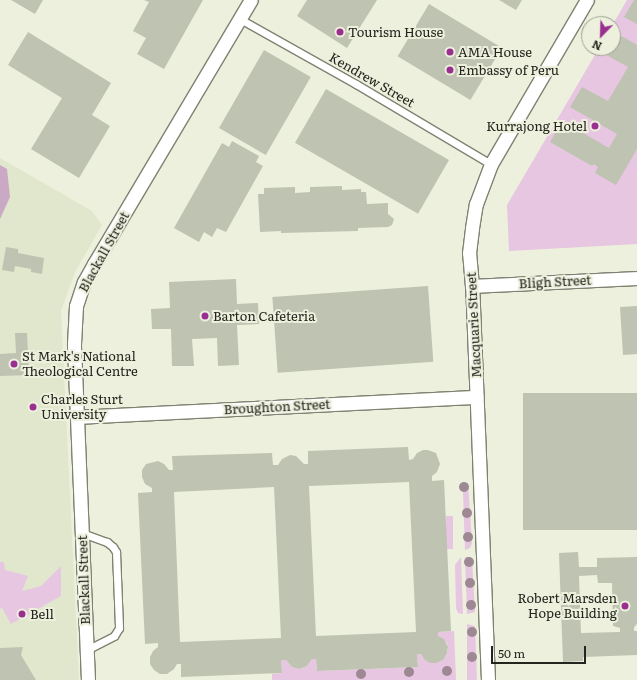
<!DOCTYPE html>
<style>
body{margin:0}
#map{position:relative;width:637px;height:680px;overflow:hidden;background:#ecf0dd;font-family:Literata,serif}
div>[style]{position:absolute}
.built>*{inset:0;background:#e1e7cc}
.green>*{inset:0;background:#e7c6e1;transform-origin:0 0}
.forest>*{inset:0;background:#c9a9c4}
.building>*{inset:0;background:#bfc3b1;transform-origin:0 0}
.roads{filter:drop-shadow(1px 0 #7e8271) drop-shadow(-1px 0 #7e8271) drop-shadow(0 1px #7e8271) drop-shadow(0 -1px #7e8271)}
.service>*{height:7px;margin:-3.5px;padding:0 3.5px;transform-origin:3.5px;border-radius:3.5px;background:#fff}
.minor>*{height:13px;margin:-6.5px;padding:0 6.5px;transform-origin:6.5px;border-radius:6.5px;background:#fff}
.trees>*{width:10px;height:10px;margin:-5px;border-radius:50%;background:#9e8894}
.dots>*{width:11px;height:11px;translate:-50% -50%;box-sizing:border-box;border:2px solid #ecf0dd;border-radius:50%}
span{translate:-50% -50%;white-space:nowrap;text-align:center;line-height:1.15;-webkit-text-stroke:4px #ecf0dd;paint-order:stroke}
.poi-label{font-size:13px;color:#24251e}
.left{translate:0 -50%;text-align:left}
.right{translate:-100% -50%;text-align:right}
.street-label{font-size:13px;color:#24251e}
.north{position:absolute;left:581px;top:16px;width:40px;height:40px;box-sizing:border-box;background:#ecf0dd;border:1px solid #9c9f91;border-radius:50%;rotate:203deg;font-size:11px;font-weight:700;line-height:16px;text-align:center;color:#24251e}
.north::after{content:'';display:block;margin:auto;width:14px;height:18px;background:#9b2f91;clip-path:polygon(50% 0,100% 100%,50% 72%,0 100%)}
.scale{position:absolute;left:491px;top:646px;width:95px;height:18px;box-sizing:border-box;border:2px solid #24251e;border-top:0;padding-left:5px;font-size:12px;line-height:14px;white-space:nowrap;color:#24251e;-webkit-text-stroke:3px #ecf0dd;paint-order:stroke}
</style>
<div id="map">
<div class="built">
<div style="clip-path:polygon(0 158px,92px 211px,102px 225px,75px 272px,61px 311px,79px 680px,0 680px)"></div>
</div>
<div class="green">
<div style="clip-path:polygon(627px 0,637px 0,637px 244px,509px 251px,507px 205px,599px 48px,613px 48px,613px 24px)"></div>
<div style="clip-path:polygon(468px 483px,472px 543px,470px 548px,465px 550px,463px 492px,460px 484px)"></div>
<div style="left:446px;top:516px;width:7px;height:33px"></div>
<div style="clip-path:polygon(461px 557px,463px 614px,458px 613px,456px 608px,455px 565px)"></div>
<div style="clip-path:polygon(465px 557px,470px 557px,472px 559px,475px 612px,467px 614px)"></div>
<div style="clip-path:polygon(0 562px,4px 562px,5px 570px,28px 576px,22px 591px,41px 586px,61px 566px,61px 596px,11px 624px,2px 608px,0 609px)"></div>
<div style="clip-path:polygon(467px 624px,475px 626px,477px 680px,467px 680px)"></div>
<div style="clip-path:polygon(454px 631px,456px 680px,272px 680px,272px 674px,282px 673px,281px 660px,286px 660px,292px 667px,299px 669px,307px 666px,312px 659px,316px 659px,317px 671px,418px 667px,417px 654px,421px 654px,427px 661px,437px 663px,445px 658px,448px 650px,447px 643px,438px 636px,438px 632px)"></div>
</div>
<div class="forest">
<div style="clip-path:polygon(0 165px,7px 169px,10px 197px,0 219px)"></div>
</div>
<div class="building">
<div style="clip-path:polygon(11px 0,43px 0,35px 14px)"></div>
<div style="clip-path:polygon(144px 0,203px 0,164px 69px,137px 54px,146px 38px,133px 31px,149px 2px)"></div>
<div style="clip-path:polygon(307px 0,377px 0,347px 48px,297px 16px)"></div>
<div style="clip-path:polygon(499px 0,522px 0,516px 10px)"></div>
<div style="clip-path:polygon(634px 0,637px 0,637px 24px,624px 17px)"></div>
<div style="left:429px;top:4px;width:85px;height:61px;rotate:31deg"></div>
<div style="clip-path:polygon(613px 31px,637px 45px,637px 149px,616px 185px,595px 173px,598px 167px,594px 164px,592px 166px,550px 142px,562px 121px,609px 148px,617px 134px,570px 107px,582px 87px,608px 101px,628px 67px,601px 52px,603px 48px,613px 48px)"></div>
<div style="clip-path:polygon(28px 32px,111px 83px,92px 115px,110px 126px,79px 178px,31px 149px,62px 98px,8px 65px)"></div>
<div style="left:264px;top:50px;width:54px;height:90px;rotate:30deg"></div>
<div style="left:326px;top:89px;width:142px;height:62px;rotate:30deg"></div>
<div style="clip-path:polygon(232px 141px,259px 156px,256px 162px,263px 166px,226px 232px,217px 228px,212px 237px,204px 232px,199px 242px,174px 228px,222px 143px,229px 147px)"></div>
<div style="clip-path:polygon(342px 186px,342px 190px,361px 189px,361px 192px,366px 192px,367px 204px,388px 203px,388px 214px,394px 219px,392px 225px,388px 227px,358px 228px,358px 231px,281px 233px,281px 231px,260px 232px,258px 194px,264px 194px,264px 188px,295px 187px,295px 193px,310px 192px,310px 187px)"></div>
<div style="clip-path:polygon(6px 247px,18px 249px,18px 253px,44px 258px,42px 274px,31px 272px,31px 269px,15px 266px,14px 272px,2px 270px)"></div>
<div style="clip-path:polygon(236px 279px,237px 304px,258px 303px,259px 324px,237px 325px,239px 365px,218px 366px,217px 338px,192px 339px,194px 366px,172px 366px,171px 329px,152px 329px,151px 309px,170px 308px,169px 282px)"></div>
<div style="left:428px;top:286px;width:76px;height:156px;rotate:86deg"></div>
<div style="clip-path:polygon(637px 306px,637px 354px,623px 355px,620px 307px)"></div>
<div style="clip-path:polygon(15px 333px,27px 333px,29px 375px,0 376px,0 354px,16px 353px)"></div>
<div style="left:637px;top:393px;width:137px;height:114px;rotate:90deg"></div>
<div style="clip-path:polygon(evenodd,408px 447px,409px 460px,413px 459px,417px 453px,423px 450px,428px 450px,436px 453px,440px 464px,437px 472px,432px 476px,432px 481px,444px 480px,451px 631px,438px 632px,438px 636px,444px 639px,448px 647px,447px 653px,444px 659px,437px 663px,430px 663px,425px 660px,421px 654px,417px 654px,418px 667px,317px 671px,316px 659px,312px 659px,307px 666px,299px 669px,292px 667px,286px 660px,281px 660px,282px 673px,181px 677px,181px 664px,177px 664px,174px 669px,167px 674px,160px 674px,154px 670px,150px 664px,150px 657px,153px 651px,158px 647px,158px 643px,145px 644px,138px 493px,152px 492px,152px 488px,145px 484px,142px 477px,142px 470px,146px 464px,158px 461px,164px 464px,169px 470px,173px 470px,172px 456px,272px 453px,273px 465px,278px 465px,282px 459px,290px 455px,296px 456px,304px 464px,308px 464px,308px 451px,408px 447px,409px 482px,416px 632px,316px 636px,309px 486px,409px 482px,408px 447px,274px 487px,281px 638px,180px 642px,174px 492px,274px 487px)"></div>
<div style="clip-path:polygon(evenodd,578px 552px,579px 567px,597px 567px,597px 558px,637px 557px,637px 624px,634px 627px,634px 631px,637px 631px,637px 655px,583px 657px,583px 661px,563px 662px,559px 553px,578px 552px,597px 575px,598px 583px,612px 583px,613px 626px,620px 628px,620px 632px,581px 633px,579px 576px,597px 575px)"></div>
<div style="clip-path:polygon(23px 647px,21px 655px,36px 680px,0 680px,0 648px)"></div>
</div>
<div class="roads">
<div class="service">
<div style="left:240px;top:19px;width:133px;rotate:29.3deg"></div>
<div style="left:356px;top:84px;width:157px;rotate:30.7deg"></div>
<div style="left:82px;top:533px;width:27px;rotate:20deg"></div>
<div style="left:107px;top:542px;width:8px;rotate:40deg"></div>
<div style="left:113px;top:547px;width:6px;rotate:59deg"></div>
<div style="left:116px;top:552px;width:76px;rotate:87.7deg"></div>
<div style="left:119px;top:628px;width:9px;rotate:122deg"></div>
<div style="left:114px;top:636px;width:30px;rotate:153deg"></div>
</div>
<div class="minor">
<div style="left:472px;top:286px;width:165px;rotate:-2.8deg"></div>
<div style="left:77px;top:417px;width:400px;rotate:-2.9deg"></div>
<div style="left:88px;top:680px;width:336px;rotate:-92.4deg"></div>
<div style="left:74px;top:344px;width:38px;rotate:-87deg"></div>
<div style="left:76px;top:306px;width:25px;rotate:-72deg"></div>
<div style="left:84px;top:282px;width:21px;rotate:-61deg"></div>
<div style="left:94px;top:264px;width:307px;rotate:-59.3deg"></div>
<div style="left:488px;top:680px;width:394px;rotate:-92.3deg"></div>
<div style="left:472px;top:286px;width:33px;rotate:-95deg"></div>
<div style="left:469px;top:253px;width:25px;rotate:-83deg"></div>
<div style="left:472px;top:228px;width:24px;rotate:-81deg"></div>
<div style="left:476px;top:204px;width:43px;rotate:-69.4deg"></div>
<div style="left:491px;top:164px;width:190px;rotate:-59.7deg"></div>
</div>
</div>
<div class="trees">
<div style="left:464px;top:487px"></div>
<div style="left:467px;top:513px"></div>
<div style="left:468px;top:537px"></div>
<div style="left:469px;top:562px"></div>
<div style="left:470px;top:583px"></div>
<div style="left:471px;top:605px"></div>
<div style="left:472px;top:632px"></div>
<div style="left:472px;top:657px"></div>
<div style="left:447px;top:671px"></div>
<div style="left:409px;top:672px"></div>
<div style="left:361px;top:674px"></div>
</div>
<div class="dots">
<div style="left:340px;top:32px;background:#9b2f91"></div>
<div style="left:450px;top:52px;background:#9b2f91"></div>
<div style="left:450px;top:70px;background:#9b2f91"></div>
<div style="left:595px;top:126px;background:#9b2f91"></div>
<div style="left:205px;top:316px;background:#9b2f91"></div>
<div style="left:14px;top:364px;background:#9b2f91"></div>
<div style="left:33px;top:407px;background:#9b2f91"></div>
<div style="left:625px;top:606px;background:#9b2f91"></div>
<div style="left:22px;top:614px;background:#9b2f91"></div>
</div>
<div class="poi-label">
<span class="left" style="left:348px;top:32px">Tourism House</span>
<span class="left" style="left:458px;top:52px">AMA House</span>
<span class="left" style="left:458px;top:70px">Embassy of Peru</span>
<span class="right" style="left:587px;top:126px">Kurrajong Hotel</span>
<span class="left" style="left:213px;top:316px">Barton Cafeteria</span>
<span class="left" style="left:22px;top:364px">St Mark's National<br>Theological Centre</span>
<span class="left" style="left:41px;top:407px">Charles Sturt<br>University</span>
<span class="right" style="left:617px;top:606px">Robert Marsden<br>Hope Building</span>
<span class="left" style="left:30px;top:614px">Bell</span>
</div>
<div class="street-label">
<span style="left:372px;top:80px;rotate:30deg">Kendrew Street</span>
<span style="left:104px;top:252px;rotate:-61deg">Blackall Street</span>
<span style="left:555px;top:282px;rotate:-3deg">Bligh Street</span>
<span style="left:474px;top:325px;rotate:-93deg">Macquarie Street</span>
<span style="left:277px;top:407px;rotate:-3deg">Broughton Street</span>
<span style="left:84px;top:580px;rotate:-92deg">Blackall Street</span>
</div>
<div class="north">N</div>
<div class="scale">50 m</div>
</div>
